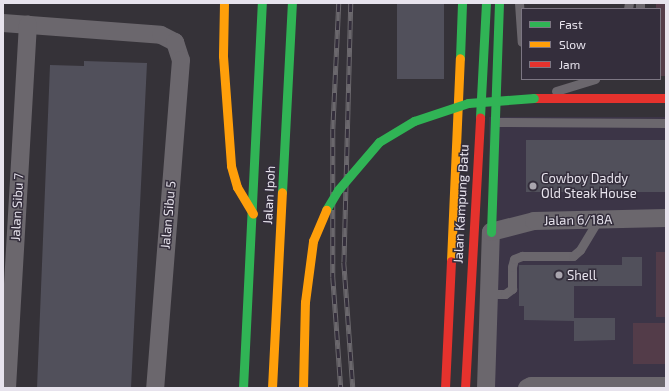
<!DOCTYPE html>
<style>
body{margin:0}
#map{position:relative;width:669px;height:391px;overflow:hidden;background:#353238;font-family:"Exo 2",sans-serif}
div>[style]{position:absolute}
.built>*{inset:0;background:#3c3547;transform-origin:0 0}
.green>*{inset:0;background:#533c49;transform-origin:0 0}
.building>*{inset:0;background:#51505b;transform-origin:0 0}
.lane>*{height:9px;margin:-4.5px;padding:0 4.5px;transform-origin:4.5px;border-radius:4.5px;background:#6b676d}
.street>*{height:18px;margin:-9px;padding:0 9px;transform-origin:9px;border-radius:9px;background:#6b676d}
.fast>*{height:9px;margin:-4.5px;padding:0 4.5px;transform-origin:4.5px;border-radius:4.5px;background:#30b455}
.slow>*{height:9px;margin:-4.5px;padding:0 4.5px;transform-origin:4.5px;border-radius:4.5px;background:#ff9f0a}
.jam>*{height:9px;margin:-4.5px;padding:0 4.5px;transform-origin:4.5px;border-radius:4.5px;background:#e5322d}
.rail>*{height:4.5px;margin-top:-2.25px;transform-origin:0;background:repeating-linear-gradient(90deg,#342e3c 0 9px,#6b686d 0 18px);box-sizing:border-box;border-block:1px solid #6b686d}
.fast-bridge>*{height:9px;margin:-4.5px;padding:0 4.5px;transform-origin:4.5px;border-radius:4.5px;background:#30b455}
.slow-bridge>*{height:9px;margin:-4.5px;padding:0 4.5px;transform-origin:4.5px;border-radius:4.5px;background:#ff9f0a}
.dots>*{width:11px;height:11px;translate:-50% -50%;box-sizing:border-box;border:2px solid #342e3c;border-radius:50%}
span{translate:-50% -50%;white-space:nowrap;text-align:center;line-height:1.15;-webkit-text-stroke:3px #342e3c;paint-order:stroke}
.poi-label{font-size:13px;color:#e7e3ed}
.left{translate:0 -50%;text-align:left}
.street-label{font-size:13px;color:#e7e3ed}
.frame{position:absolute;inset:0;border:4px solid #e7e3ed;pointer-events:none}
.legend{position:absolute;left:521px;top:8px;width:140px;height:72px;box-sizing:border-box;background:#342e3c;border:1px solid #7c7683;margin:0;padding:5px 7px;list-style:none;font-size:12px;color:#e7e3ed}
.legend li{display:flex;align-items:center;gap:8px;height:20px}
.legend b{width:20px;border:1px solid #7c7683}
</style>
<div id="map">
<div class="built">
<div style="left:666px;top:117px;width:271px;height:177px;rotate:90deg"></div>
</div>
<div class="green">
<div style="clip-path:polygon(656px 3px,666px 3px,666px 76px,660px 76px,660px 9px,656px 9px)"></div>
<div style="left:656px;top:252px;width:10px;height:65px"></div>
<div style="left:633px;top:323px;width:33px;height:41px"></div>
</div>
<div class="building">
<div style="left:397px;top:3px;width:47px;height:76px"></div>
<div style="clip-path:polygon(84px 61px,147px 63px,131px 388px,37px 388px,50px 65px,84px 66px)"></div>
<div style="left:526px;top:140px;width:140px;height:52px"></div>
<div style="clip-path:polygon(622px 257px,642px 257px,642px 286px,574px 286px,574px 318px,615px 318px,615px 340px,574px 341px,574px 321px,524px 320px,524px 306px,519px 306px,519px 265px,622px 265px)"></div>
</div>
<div class="lane">
<div style="left:519px;top:3px;width:39px;rotate:86deg"></div>
<div style="left:628px;top:9px;width:6px;rotate:-81deg"></div>
<div style="left:640px;top:9px;width:6px;rotate:-90deg"></div>
<div style="left:556px;top:91px;width:41px;rotate:-17.1deg"></div>
<div style="left:496px;top:122px;width:170px;rotate:0.3deg"></div>
<div style="left:489px;top:294px;width:16px"></div>
<div style="left:505px;top:294px;width:9px;rotate:-36deg"></div>
<div style="left:512px;top:289px;width:22px;rotate:-90deg"></div>
<div style="left:512px;top:267px;width:8px;rotate:-76deg"></div>
<div style="left:514px;top:259px;width:9px;rotate:-21deg"></div>
<div style="left:522px;top:256px;width:51px"></div>
<div style="left:573px;top:256px;width:9px;rotate:-41deg"></div>
<div style="left:580px;top:250px;width:35px;rotate:-59deg"></div>
</div>
<div class="street">
<div style="left:3px;top:23px;width:158px;rotate:4.3deg"></div>
<div style="left:161px;top:35px;width:16px;rotate:27deg"></div>
<div style="left:175px;top:42px;width:19px;rotate:72deg"></div>
<div style="left:181px;top:60px;width:329px;rotate:94.5deg"></div>
<div style="left:7px;top:388px;width:364px;rotate:-86.7deg"></div>
<div style="left:486px;top:388px;width:156px;rotate:-88.2deg"></div>
<div style="left:491px;top:232px;width:44px;rotate:-14.3deg"></div>
<div style="left:534px;top:221px;width:132px;rotate:-1.3deg"></div>
<div style="left:527px;top:388px;width:4px;rotate:-27deg"></div>
<div style="left:531px;top:386px;width:135px"></div>
</div>
<div class="fast">
<div style="left:460px;top:58px;width:55px;rotate:-87.9deg"></div>
<div style="left:480px;top:117px;width:114px;rotate:-87deg"></div>
<div style="left:282px;top:192px;width:189px;rotate:-87deg"></div>
<div style="left:491px;top:232px;width:229px;rotate:-88deg"></div>
<div style="left:243px;top:388px;width:385px;rotate:-87.2deg"></div>
</div>
<div class="slow">
<div style="left:224px;top:3px;width:53px;rotate:91.1deg"></div>
<div style="left:223px;top:56px;width:110px;rotate:85.8deg"></div>
<div style="left:231px;top:166px;width:22px;rotate:74deg"></div>
<div style="left:237px;top:187px;width:31px;rotate:59deg"></div>
<div style="left:451px;top:261px;width:203px;rotate:-87.5deg"></div>
<div style="left:272px;top:388px;width:196px;rotate:-87.1deg"></div>
</div>
<div class="jam">
<div style="left:534px;top:98px;width:132px"></div>
<div style="left:445px;top:388px;width:127px;rotate:-87.3deg"></div>
<div style="left:465px;top:388px;width:271px;rotate:-86.8deg"></div>
</div>
<div class="rail">
<div style="left:339px;top:3px;width:126px;rotate:92.7deg"></div>
<div style="left:333px;top:129px;width:148px;rotate:90deg"></div>
<div style="left:333px;top:277px;width:111px;rotate:85.9deg"></div>
<div style="left:351px;top:3px;width:259px;rotate:91.5deg"></div>
<div style="left:344px;top:262px;width:126px;rotate:85.9deg"></div>
</div>
<div class="fast-bridge">
<div style="left:326px;top:210px;width:23px;rotate:-59deg"></div>
<div style="left:338px;top:190px;width:63px;rotate:-49.5deg"></div>
<div style="left:379px;top:142px;width:41px;rotate:-31deg"></div>
<div style="left:414px;top:121px;width:57px;rotate:-18.4deg"></div>
<div style="left:468px;top:103px;width:66px;rotate:-4.3deg"></div>
</div>
<div class="slow-bridge">
<div style="left:303px;top:388px;width:86px;rotate:-88.7deg"></div>
<div style="left:305px;top:302px;width:62px;rotate:-82.5deg"></div>
<div style="left:313px;top:241px;width:34px;rotate:-67deg"></div>
</div>
<div class="dots">
<div style="left:533px;top:186px;background:#a9a5ae"></div>
<div style="left:559px;top:275px;background:#a9a5ae"></div>
</div>
<div class="poi-label">
<span class="left" style="left:541px;top:186px">Cowboy Daddy<br>Old Steak House</span>
<span class="left" style="left:567px;top:275px">Shell</span>
</div>
<div class="street-label">
<span style="left:269px;top:195px;rotate:-87deg">Jalan Ipoh</span>
<span style="left:461px;top:204px;rotate:-87deg">Jalan Kampung Batu</span>
<span style="left:17px;top:207px;rotate:-87deg">Jalan Sibu 7</span>
<span style="left:168px;top:215px;rotate:-85deg">Jalan Sibu 5</span>
<span style="left:578px;top:220px;rotate:-1deg">Jalan 6/18A</span>
</div>
<div class="frame"></div>
<ul class="legend">
<li><b style="height:5px;background:#30b455"></b>Fast</li>
<li><b style="height:5px;background:#ff9f0a"></b>Slow</li>
<li><b style="height:5px;background:#e5322d"></b>Jam</li>
</ul>
</div>
